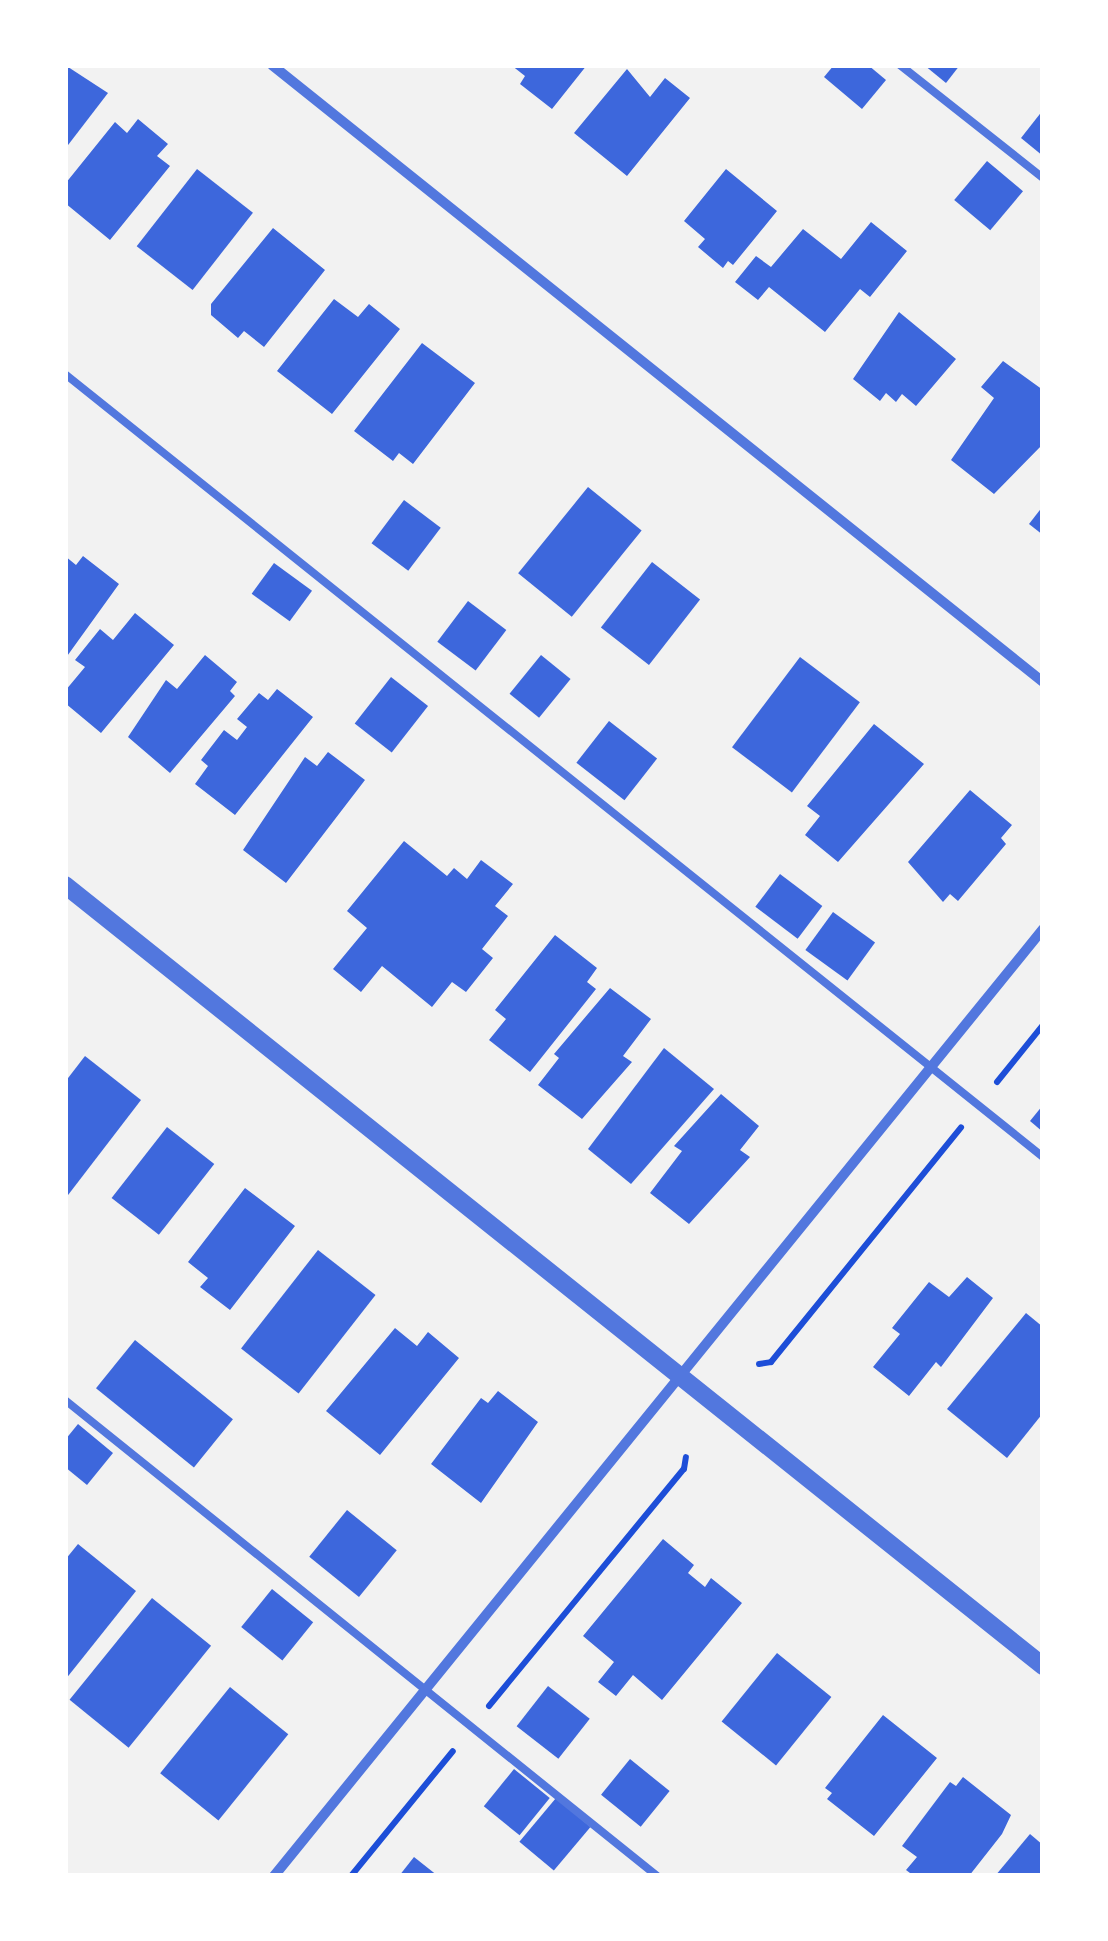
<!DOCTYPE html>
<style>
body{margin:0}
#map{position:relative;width:1108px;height:1941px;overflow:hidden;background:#f2f2f2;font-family:Raleway,sans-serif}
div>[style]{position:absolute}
.building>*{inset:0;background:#3d67dc;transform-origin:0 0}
.path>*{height:6px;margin:-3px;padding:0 3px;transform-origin:3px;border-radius:3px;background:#1d4ed8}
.service>*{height:8px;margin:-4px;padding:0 4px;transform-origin:4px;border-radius:4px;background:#5277de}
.minor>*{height:10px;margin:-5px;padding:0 5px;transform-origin:5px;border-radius:5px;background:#5277de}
.tertiary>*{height:18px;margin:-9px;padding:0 9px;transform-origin:9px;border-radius:9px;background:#5277de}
span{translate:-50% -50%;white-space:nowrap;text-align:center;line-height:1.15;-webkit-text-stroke:10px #fff;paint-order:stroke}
.frame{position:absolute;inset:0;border:68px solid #fff;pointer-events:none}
</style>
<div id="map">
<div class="building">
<div style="clip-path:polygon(65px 65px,108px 93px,65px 149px)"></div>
<div style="clip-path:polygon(511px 65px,587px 65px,552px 109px,520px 84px,525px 76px)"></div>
<div style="clip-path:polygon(834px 65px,868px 65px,886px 80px,862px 109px,824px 77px)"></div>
<div style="clip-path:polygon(924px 65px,960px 65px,946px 83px)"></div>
<div style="clip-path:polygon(627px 69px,650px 97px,665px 78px,690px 98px,627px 176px,574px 133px)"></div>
<div style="clip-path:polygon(1043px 110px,1043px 156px,1021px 138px)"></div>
<div style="clip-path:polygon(138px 119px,168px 144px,157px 156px,170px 166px,110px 240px,65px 203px,65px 184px,115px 122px,127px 133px)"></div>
<div style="left:987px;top:161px;width:47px;height:51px;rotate:40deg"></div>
<div style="left:197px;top:169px;width:71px;height:98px;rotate:38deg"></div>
<div style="clip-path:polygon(726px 169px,777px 211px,733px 265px,728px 261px,723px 268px,698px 247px,705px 239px,684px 221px)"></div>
<div style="clip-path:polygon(871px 222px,907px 251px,870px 297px,860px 289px,825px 332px,769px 287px,758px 300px,735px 282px,756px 256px,771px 267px,803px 229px,841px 259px)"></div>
<div style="clip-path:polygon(273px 228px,325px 270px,264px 347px,244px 331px,238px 338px,211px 315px,211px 304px)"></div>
<div style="clip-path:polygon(334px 299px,358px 317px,369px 304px,400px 329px,332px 414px,277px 371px)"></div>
<div style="clip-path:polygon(899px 312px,956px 359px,916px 406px,902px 394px,896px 402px,886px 393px,880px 401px,853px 379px)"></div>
<div style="clip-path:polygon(422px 343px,475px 383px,413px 464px,399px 453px,393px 461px,354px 431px)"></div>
<div style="clip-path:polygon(1003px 361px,1043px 390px,1043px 444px,994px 494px,951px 460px,994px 398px,981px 387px)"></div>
<div style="left:588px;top:487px;width:69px;height:111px;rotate:39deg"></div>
<div style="left:404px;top:500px;width:46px;height:54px;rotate:37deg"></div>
<div style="clip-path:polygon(1043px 506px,1043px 535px,1029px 524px)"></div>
<div style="clip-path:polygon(65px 556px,76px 565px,83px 556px,119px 584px,65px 659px)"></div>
<div style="left:652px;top:562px;width:61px;height:83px;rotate:38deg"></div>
<div style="left:274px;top:563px;width:47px;height:38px;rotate:36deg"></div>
<div style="left:468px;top:601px;width:48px;height:51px;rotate:37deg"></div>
<div style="clip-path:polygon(135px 613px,174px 645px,101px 733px,65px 703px,65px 691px,85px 667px,75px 660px,100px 629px,113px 640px)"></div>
<div style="clip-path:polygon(205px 655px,237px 682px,230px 691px,235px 696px,170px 773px,128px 737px,166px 680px,177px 689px)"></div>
<div style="left:541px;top:655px;width:38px;height:50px;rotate:39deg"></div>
<div style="left:800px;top:657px;width:75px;height:113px;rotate:37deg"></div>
<div style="left:391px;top:677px;width:47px;height:59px;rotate:38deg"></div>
<div style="clip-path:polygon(277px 689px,313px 717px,235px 815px,195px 784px,208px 766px,201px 760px,224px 730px,237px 740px,247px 727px,237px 719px,259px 693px,268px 700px)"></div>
<div style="left:609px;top:721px;width:61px;height:53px;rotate:38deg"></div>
<div style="clip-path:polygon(874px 724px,924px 764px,838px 862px,805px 835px,820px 816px,807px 806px)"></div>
<div style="clip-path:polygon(328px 752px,365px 780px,286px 883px,243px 850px,305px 757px,317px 766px)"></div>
<div style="clip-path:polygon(970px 790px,1012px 825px,1001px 838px,1006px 844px,958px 901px,950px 894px,943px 902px,908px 862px)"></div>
<div style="clip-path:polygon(404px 841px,447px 876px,454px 868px,467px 879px,481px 860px,513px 884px,495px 906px,508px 916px,482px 949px,493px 958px,466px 992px,452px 982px,432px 1007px,382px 966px,361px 992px,333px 969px,367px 928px,347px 911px)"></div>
<div style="left:780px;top:874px;width:53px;height:41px;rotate:37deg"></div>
<div style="left:833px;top:912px;width:52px;height:47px;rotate:36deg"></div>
<div style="clip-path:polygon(555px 935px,597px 968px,587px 982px,596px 989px,530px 1072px,489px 1040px,506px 1019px,495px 1010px)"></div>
<div style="clip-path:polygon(610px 988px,651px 1019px,623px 1056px,632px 1062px,582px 1119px,538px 1085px,559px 1058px,554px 1054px)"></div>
<div style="clip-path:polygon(664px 1048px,714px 1089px,631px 1184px,588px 1149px)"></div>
<div style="clip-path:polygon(85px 1056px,141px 1100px,65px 1199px,65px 1082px)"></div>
<div style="clip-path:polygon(721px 1094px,759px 1126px,740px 1150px,750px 1157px,689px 1224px,650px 1193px,682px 1151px,674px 1146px)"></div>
<div style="clip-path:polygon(1043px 1105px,1043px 1132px,1030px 1121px)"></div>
<div style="left:167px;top:1127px;width:60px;height:90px;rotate:38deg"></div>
<div style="clip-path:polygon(245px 1188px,295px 1226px,230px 1310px,200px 1287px,208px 1278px,188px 1262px)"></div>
<div style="left:318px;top:1250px;width:73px;height:125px;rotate:38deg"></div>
<div style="clip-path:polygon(967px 1277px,993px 1298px,941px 1367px,936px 1362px,909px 1396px,873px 1367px,900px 1334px,892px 1328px,929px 1282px,949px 1297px)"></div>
<div style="clip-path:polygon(1026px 1313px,1043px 1327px,1043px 1413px,1007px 1458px,947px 1409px)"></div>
<div style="clip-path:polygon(395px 1328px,417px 1346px,428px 1332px,459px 1358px,380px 1455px,326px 1411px)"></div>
<div style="left:135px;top:1340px;width:126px;height:62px;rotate:39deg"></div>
<div style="clip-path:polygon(498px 1391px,538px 1422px,481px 1503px,431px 1464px,481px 1398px,488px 1403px)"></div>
<div style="clip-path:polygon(78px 1424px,113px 1453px,87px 1485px,65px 1467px,65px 1440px)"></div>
<div style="left:347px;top:1510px;width:64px;height:60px;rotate:39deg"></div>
<div style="clip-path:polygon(663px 1539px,694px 1565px,688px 1573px,705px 1587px,711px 1578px,742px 1603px,662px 1700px,633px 1675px,616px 1696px,598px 1682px,614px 1662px,583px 1636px)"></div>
<div style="clip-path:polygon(78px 1544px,136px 1591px,65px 1680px,65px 1560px)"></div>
<div style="left:272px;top:1589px;width:53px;height:49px;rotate:39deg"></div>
<div style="left:152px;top:1598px;width:76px;height:131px;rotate:39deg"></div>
<div style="left:777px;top:1653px;width:70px;height:88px;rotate:39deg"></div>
<div style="left:548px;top:1686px;width:53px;height:51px;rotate:38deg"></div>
<div style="left:230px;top:1687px;width:75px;height:111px;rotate:39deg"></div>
<div style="clip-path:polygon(883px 1715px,937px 1758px,874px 1836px,827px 1799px,832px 1793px,825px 1788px)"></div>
<div style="left:630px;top:1759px;width:51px;height:46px;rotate:39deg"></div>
<div style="left:514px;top:1769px;width:46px;height:48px;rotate:39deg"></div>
<div style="clip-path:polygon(963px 1777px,1011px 1815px,1002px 1834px,969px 1876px,914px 1876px,906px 1870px,917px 1857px,902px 1846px,950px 1782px,956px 1786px)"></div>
<div style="left:556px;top:1798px;width:45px;height:57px;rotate:40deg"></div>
<div style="clip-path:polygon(1030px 1834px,1043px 1845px,1043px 1876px,995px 1876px)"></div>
<div style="clip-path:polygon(414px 1857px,438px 1876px,399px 1876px)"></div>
</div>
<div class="path">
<div style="left:997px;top:1082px;width:73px;rotate:-51.1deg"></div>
<div style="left:759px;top:1364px;width:12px;rotate:-9deg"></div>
<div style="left:771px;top:1362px;width:302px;rotate:-51deg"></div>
<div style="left:489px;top:1706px;width:307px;rotate:-50.6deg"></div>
<div style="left:684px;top:1469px;width:12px;rotate:-81deg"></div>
<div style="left:351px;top:1876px;width:161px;rotate:-50.8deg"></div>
</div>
<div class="service">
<div style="left:900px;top:65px;width:182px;rotate:38.3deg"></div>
<div style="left:65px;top:374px;width:1253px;rotate:38.68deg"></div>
<div style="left:65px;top:1400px;width:760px;rotate:38.8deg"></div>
</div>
<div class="minor">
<div style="left:272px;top:65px;width:987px;rotate:38.67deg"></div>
<div style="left:274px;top:1876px;width:1220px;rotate:-50.92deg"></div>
</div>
<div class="tertiary">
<div style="left:65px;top:885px;width:1252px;rotate:38.61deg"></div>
</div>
<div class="frame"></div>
</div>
